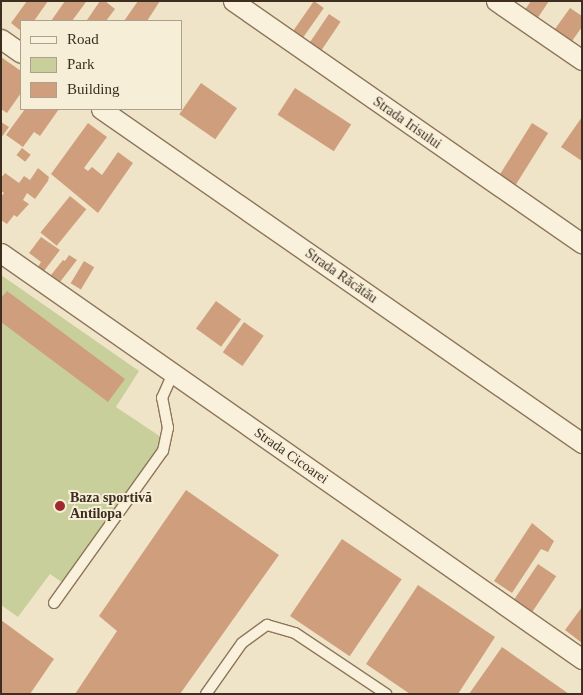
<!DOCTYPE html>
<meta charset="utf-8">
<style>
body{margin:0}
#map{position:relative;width:583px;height:695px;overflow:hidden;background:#f0e4c8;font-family:Georgia,serif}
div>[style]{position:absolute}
.green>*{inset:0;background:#c9cf9b}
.building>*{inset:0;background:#cf9f7d;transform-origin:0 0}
.roads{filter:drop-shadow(1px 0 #8d765c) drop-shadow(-1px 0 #8d765c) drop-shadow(0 1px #8d765c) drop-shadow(0 -1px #8d765c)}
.service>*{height:10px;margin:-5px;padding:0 5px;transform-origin:5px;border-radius:5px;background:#faf1dc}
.minor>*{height:19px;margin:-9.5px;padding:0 9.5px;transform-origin:9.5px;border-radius:9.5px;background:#faf1dc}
.dots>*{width:14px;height:14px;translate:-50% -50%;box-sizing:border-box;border:2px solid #f7eed8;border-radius:50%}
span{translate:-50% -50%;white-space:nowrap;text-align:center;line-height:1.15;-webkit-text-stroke:4px #f7eed8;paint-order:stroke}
.street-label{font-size:14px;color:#3d2e20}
.poi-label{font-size:14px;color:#3d2e20;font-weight:700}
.left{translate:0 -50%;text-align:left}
.frame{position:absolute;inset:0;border:2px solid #3d2e20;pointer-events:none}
.legend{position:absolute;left:20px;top:20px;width:162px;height:90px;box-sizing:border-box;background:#f7eed8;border:1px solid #ada18e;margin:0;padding:6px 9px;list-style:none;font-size:15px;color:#3d2e20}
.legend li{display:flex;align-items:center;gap:10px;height:25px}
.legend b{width:25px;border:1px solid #ada18e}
</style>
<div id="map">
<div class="green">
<div style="clip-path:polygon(1px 275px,139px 371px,116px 407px,164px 439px,66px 585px,50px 574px,18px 617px,1px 605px)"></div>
</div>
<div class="building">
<div style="clip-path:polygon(27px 1px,48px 1px,34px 21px,21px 21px,21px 31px,11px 23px)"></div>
<div style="clip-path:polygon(65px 1px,86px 2px,72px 21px,51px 21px)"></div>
<div style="clip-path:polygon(100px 1px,105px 1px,115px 9px,106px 21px,88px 21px,87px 20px)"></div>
<div style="clip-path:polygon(138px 1px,160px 1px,147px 21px,124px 21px)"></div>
<div style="left:314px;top:1px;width:12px;height:39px;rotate:35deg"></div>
<div style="clip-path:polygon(531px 1px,549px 1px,537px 19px,524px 11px)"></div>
<div style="clip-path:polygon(570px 8px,582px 16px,582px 27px,572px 41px,555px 29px)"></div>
<div style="left:329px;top:14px;width:14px;height:36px;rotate:34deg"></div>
<div style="clip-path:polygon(1px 57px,21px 71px,21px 93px,7px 113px,1px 109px)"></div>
<div style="left:201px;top:83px;width:44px;height:38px;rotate:35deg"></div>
<div style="left:295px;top:88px;width:67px;height:32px;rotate:33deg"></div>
<div style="clip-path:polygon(25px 109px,59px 109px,40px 136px,34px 132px,23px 147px,6px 135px)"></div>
<div style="clip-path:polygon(582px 117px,582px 161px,561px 147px)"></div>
<div style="clip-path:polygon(1px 122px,9px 127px,1px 138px)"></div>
<div style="clip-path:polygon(88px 123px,107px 137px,84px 168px,88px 171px,92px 167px,102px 175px,118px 152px,133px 163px,98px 213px,51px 174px)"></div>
<div style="left:532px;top:123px;width:19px;height:61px;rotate:32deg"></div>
<div style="left:22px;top:148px;width:11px;height:9px;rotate:38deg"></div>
<div style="clip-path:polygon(38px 168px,49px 177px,48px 181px,35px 199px,27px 193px,23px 200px,29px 204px,17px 217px,14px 215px,7px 224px,1px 220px,1px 197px,4px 193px,1px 191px,1px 178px,5px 173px,19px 183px,24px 176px,30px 180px)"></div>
<div style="left:70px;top:196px;width:21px;height:47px;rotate:39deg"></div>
<div style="clip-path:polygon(41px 237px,60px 250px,44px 271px,38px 267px,41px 262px,29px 253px)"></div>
<div style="clip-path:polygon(69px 255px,77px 260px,60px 282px,51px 275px,63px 260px,65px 261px)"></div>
<div style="left:84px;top:261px;width:12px;height:26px;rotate:31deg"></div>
<div style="clip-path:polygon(7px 291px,125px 379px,108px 402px,1px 322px,1px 298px)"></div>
<div style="left:216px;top:301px;width:31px;height:34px;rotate:36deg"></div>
<div style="left:244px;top:322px;width:24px;height:37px;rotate:35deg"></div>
<div style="clip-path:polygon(186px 490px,279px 555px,180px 694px,75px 694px,117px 631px,99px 616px)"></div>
<div style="clip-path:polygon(532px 523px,554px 541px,548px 552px,541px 549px,512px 593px,494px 581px)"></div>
<div style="left:342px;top:539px;width:72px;height:93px;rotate:34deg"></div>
<div style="left:538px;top:564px;width:22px;height:46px;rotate:34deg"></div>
<div style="clip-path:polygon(418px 585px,495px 637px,458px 694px,410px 694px,366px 664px)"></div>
<div style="clip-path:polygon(582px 607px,582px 643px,565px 630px)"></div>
<div style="clip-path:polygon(1px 620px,54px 659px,30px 694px,1px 694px)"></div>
<div style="clip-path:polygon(502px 647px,569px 694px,469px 694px)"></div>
</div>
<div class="roads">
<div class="service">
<div style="left:54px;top:603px;width:187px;rotate:-54.4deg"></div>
<div style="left:163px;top:451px;width:24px;rotate:-78deg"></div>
<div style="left:168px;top:428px;width:31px;rotate:-101deg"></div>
<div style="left:162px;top:398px;width:27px;rotate:-66deg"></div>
<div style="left:206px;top:694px;width:62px;rotate:-54.8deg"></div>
<div style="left:242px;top:643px;width:31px;rotate:-36deg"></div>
<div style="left:267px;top:625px;width:29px;rotate:16deg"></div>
<div style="left:295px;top:633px;width:110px;rotate:33.8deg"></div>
</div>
<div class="minor">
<div style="left:233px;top:1px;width:425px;rotate:34.8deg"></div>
<div style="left:496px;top:1px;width:104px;rotate:34.5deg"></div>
<div style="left:1px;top:39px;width:24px;rotate:35deg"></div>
<div style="left:101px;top:109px;width:586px;rotate:34.78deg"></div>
<div style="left:1px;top:253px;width:709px;rotate:34.95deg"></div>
</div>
</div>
<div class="dots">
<div style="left:60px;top:506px;background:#9e2a2b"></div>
</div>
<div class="street-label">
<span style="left:407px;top:123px;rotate:35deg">Strada Irisului</span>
<span style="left:341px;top:276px;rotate:35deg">Strada Răcătău</span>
<span style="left:291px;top:456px;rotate:35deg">Strada Cicoarei</span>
</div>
<div class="poi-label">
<span class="left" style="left:70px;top:506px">Baza sportivă<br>Antilopa</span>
</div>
<div class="frame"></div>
<ul class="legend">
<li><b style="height:6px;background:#faf1dc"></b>Road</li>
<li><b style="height:14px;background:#c9cf9b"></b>Park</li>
<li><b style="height:14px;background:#cf9f7d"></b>Building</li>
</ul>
</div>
